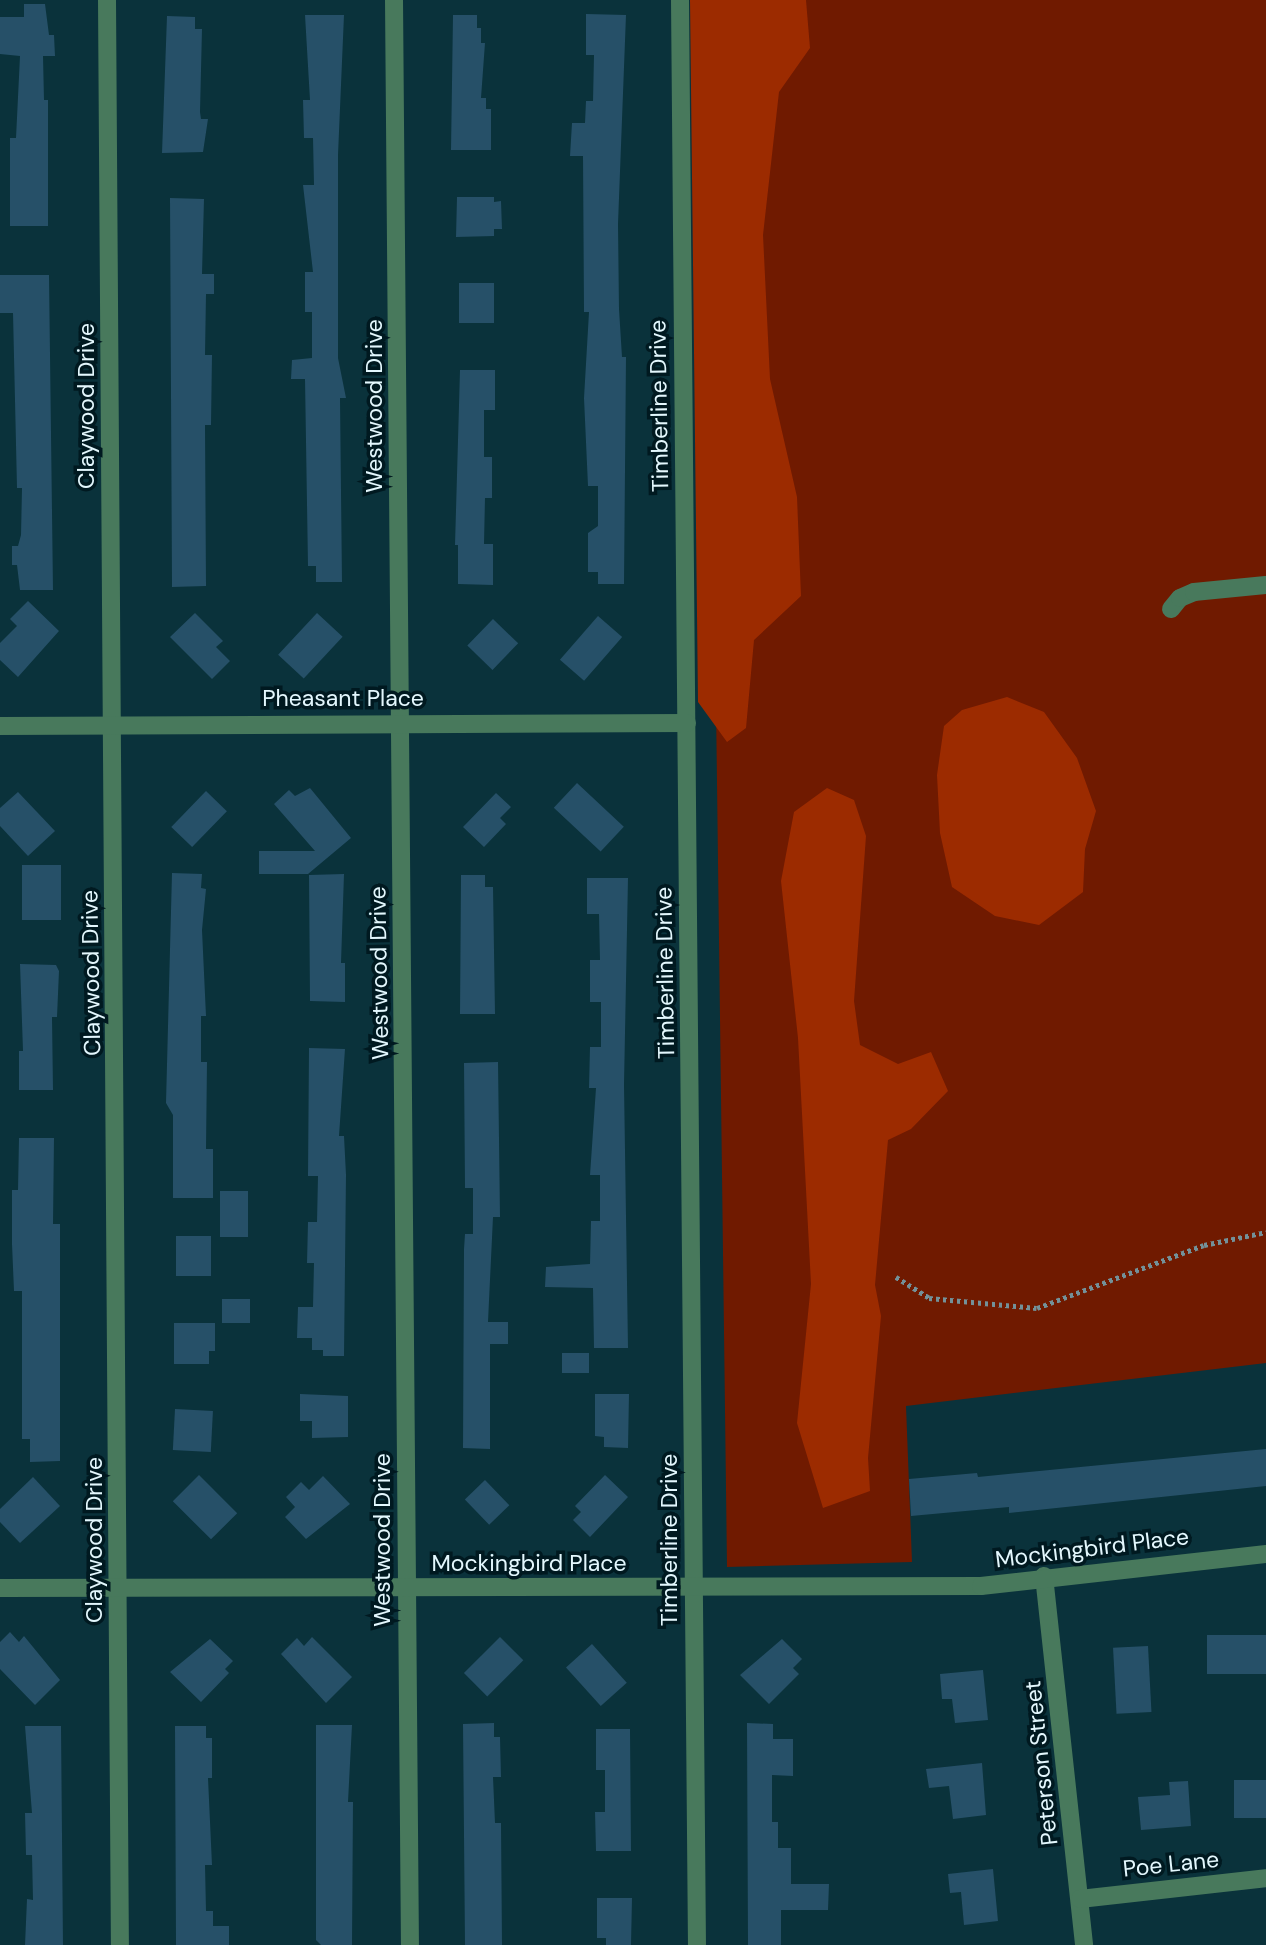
<!DOCTYPE html>
<style>
body{margin:0}
#map{position:relative;width:1266px;height:1945px;overflow:hidden;background:#0a323b;font-family:"DM Sans",sans-serif}
div>[style]{position:absolute}
.green>*{inset:0;background:#701a00}
.forest>*{inset:0;background:#9c2b00}
.building>*{inset:0;background:#265068;transform-origin:0 0}
.path>*{height:4.5px;margin-top:-2.25px;transform-origin:0;background:repeating-linear-gradient(90deg,#739199 0 3.5px,transparent 0 7px)}
.street>*{height:18px;margin:-9px;padding:0 9px;transform-origin:9px;border-radius:9px;background:#48795c}
span{translate:-50% -50%;white-space:nowrap;text-align:center;line-height:1.15;-webkit-text-stroke:7px #001920;paint-order:stroke}
.street-label{font-size:23px;color:#e3f7fd}
</style>
<div id="map">
<div class="green">
<div style="clip-path:polygon(707px 0,1266px 0,1266px 1363px,906px 1406px,912px 1562px,727px 1567px)"></div>
</div>
<div class="forest">
<div style="clip-path:polygon(690px 0,806px 0,810px 48px,779px 92px,763px 235px,770px 379px,797px 497px,801px 596px,754px 640px,746px 728px,727px 742px,698px 702px)"></div>
<div style="clip-path:polygon(1007px 697px,1044px 712px,1077px 758px,1096px 811px,1085px 849px,1083px 892px,1039px 925px,995px 916px,952px 887px,940px 833px,937px 775px,944px 726px,962px 710px)"></div>
<div style="clip-path:polygon(827px 788px,854px 800px,866px 836px,854px 1001px,860px 1045px,898px 1064px,931px 1052px,948px 1091px,911px 1129px,888px 1140px,875px 1285px,881px 1316px,868px 1458px,870px 1491px,823px 1508px,797px 1423px,811px 1284px,798px 1038px,781px 881px,794px 812px)"></div>
</div>
<div class="building">
<div style="clip-path:polygon(24px 4px,45px 4px,49px 35px,54px 35px,55px 56px,43px 56px,44px 100px,48px 100px,48px 226px,10px 226px,10px 138px,16px 138px,20px 56px,0 54px,0 17px,24px 17px)"></div>
<div style="clip-path:polygon(586px 14px,626px 15px,618px 224px,619px 309px,622px 357px,626px 357px,624px 584px,598px 584px,598px 572px,588px 572px,588px 533px,598px 526px,598px 486px,588px 486px,584px 398px,589px 312px,584px 312px,583px 156px,570px 156px,572px 123px,585px 123px,586px 101px,593px 101px,594px 55px,586px 55px)"></div>
<div style="clip-path:polygon(305px 15px,344px 15px,338px 155px,338px 358px,346px 398px,340px 398px,342px 582px,316px 582px,316px 566px,308px 566px,305px 379px,291px 379px,292px 360px,312px 358px,312px 312px,305px 312px,305px 272px,313px 272px,303px 185px,314px 185px,313px 138px,304px 138px,303px 100px,310px 100px)"></div>
<div style="clip-path:polygon(453px 15px,477px 15px,477px 28px,481px 28px,481px 43px,485px 43px,481px 98px,486px 98px,486px 109px,491px 109px,491px 150px,451px 150px)"></div>
<div style="clip-path:polygon(167px 16px,195px 17px,195px 29px,202px 29px,200px 112px,201px 119px,208px 119px,203px 152px,162px 153px)"></div>
<div style="clip-path:polygon(457px 197px,494px 197px,494px 202px,501px 201px,502px 229px,494px 229px,494px 236px,456px 237px)"></div>
<div style="clip-path:polygon(170px 198px,204px 199px,202px 274px,214px 274px,214px 294px,206px 294px,205px 355px,212px 355px,211px 425px,205px 425px,206px 586px,172px 587px)"></div>
<div style="clip-path:polygon(0 275px,49px 275px,53px 590px,20px 590px,17px 565px,12px 565px,12px 546px,18px 546px,21px 535px,22px 488px,17px 488px,13px 313px,0 313px)"></div>
<div style="left:459px;top:283px;width:35px;height:40px"></div>
<div style="clip-path:polygon(460px 370px,495px 370px,495px 410px,484px 410px,484px 457px,492px 457px,492px 498px,485px 498px,484px 544px,493px 544px,493px 585px,458px 584px,458px 545px,455px 545px)"></div>
<div style="clip-path:polygon(28px 601px,59px 631px,18px 677px,0 660px,0 643px,17px 626px,10px 619px)"></div>
<div style="clip-path:polygon(195px 613px,223px 641px,216px 647px,230px 661px,212px 679px,170px 637px)"></div>
<div style="left:317px;top:613px;width:35px;height:57px;rotate:43deg"></div>
<div style="left:598px;top:616px;width:32px;height:58px;rotate:41deg"></div>
<div style="left:493px;top:619px;width:35px;height:37px;rotate:44deg"></div>
<div style="left:577px;top:783px;width:64px;height:34px;rotate:43deg"></div>
<div style="clip-path:polygon(310px 788px,351px 838px,308px 874px,259px 874px,259px 851px,315px 851px,274px 804px,289px 790px,295px 796px)"></div>
<div style="left:206px;top:791px;width:29px;height:50px;rotate:44deg"></div>
<div style="clip-path:polygon(18px 792px,55px 831px,28px 856px,0 826px,0 808px)"></div>
<div style="clip-path:polygon(496px 793px,511px 807px,500px 818px,506px 824px,484px 847px,463px 827px)"></div>
<div style="left:22px;top:865px;width:39px;height:55px"></div>
<div style="clip-path:polygon(172px 873px,202px 874px,201px 888px,206px 889px,202px 930px,206px 1016px,201px 1016px,201px 1062px,207px 1062px,206px 1149px,213px 1149px,213px 1198px,173px 1198px,173px 1115px,166px 1103px)"></div>
<div style="clip-path:polygon(344px 874px,341px 963px,345px 963px,345px 1002px,310px 1001px,309px 875px)"></div>
<div style="clip-path:polygon(461px 875px,485px 875px,485px 887px,493px 887px,495px 1014px,460px 1014px)"></div>
<div style="clip-path:polygon(587px 878px,628px 878px,624px 1085px,628px 1348px,594px 1348px,593px 1288px,545px 1287px,546px 1267px,590px 1264px,591px 1221px,600px 1221px,600px 1175px,590px 1175px,596px 1088px,589px 1088px,590px 1047px,601px 1047px,601px 1002px,590px 1002px,590px 960px,600px 960px,599px 914px,587px 914px)"></div>
<div style="clip-path:polygon(20px 964px,56px 965px,59px 971px,57px 1017px,52px 1017px,53px 1090px,19px 1090px,19px 1051px,23px 1051px)"></div>
<div style="clip-path:polygon(309px 1048px,345px 1049px,339px 1136px,344px 1136px,346px 1175px,344px 1356px,323px 1356px,323px 1350px,312px 1350px,312px 1338px,297px 1338px,298px 1307px,313px 1307px,314px 1263px,307px 1263px,308px 1222px,317px 1222px,318px 1176px,308px 1176px)"></div>
<div style="clip-path:polygon(498px 1062px,500px 1217px,493px 1217px,488px 1322px,508px 1322px,508px 1344px,490px 1344px,490px 1449px,463px 1448px,464px 1249px,465px 1234px,473px 1234px,473px 1188px,465px 1188px,464px 1063px)"></div>
<div style="clip-path:polygon(19px 1138px,54px 1138px,53px 1224px,60px 1224px,60px 1461px,30px 1462px,30px 1439px,22px 1439px,22px 1291px,14px 1291px,12px 1244px,12px 1190px,18px 1190px)"></div>
<div style="left:220px;top:1191px;width:28px;height:46px"></div>
<div style="left:176px;top:1236px;width:35px;height:40px"></div>
<div style="left:222px;top:1299px;width:28px;height:24px"></div>
<div style="clip-path:polygon(174px 1323px,215px 1323px,215px 1351px,209px 1351px,209px 1364px,174px 1364px)"></div>
<div style="left:562px;top:1353px;width:27px;height:20px"></div>
<div style="clip-path:polygon(300px 1394px,348px 1396px,348px 1437px,312px 1438px,312px 1421px,300px 1421px)"></div>
<div style="clip-path:polygon(595px 1394px,629px 1394px,628px 1448px,604px 1447px,604px 1437px,595px 1436px)"></div>
<div style="left:175px;top:1409px;width:38px;height:41px;rotate:3deg"></div>
<div style="clip-path:polygon(1266px 1449px,1266px 1486px,1009px 1513px,1009px 1507px,911px 1516px,909px 1479px,977px 1473px,978px 1477px)"></div>
<div style="left:199px;top:1475px;width:54px;height:37px;rotate:45deg"></div>
<div style="clip-path:polygon(605px 1475px,628px 1497px,590px 1537px,573px 1520px,581px 1512px,575px 1506px)"></div>
<div style="clip-path:polygon(323px 1476px,350px 1504px,306px 1539px,285px 1517px,295px 1507px,286px 1497px,301px 1482px,309px 1490px)"></div>
<div style="clip-path:polygon(33px 1477px,60px 1506px,20px 1543px,0 1522px,0 1509px)"></div>
<div style="left:485px;top:1480px;width:35px;height:28px;rotate:46deg"></div>
<div style="clip-path:polygon(10px 1632px,19px 1642px,24px 1636px,60px 1680px,35px 1705px,0 1669px,0 1642px)"></div>
<div style="left:1266px;top:1635px;width:39px;height:59px;rotate:90deg"></div>
<div style="clip-path:polygon(312px 1637px,352px 1677px,326px 1703px,281px 1654px,297px 1638px,304px 1646px)"></div>
<div style="left:500px;top:1637px;width:33px;height:51px;rotate:45deg"></div>
<div style="clip-path:polygon(210px 1639px,233px 1661px,225px 1669px,229px 1673px,201px 1702px,170px 1672px)"></div>
<div style="clip-path:polygon(782px 1639px,802px 1659px,793px 1668px,799px 1674px,769px 1704px,740px 1675px)"></div>
<div style="left:592px;top:1644px;width:52px;height:35px;rotate:48deg"></div>
<div style="left:1148px;top:1646px;width:66px;height:35px;rotate:87deg"></div>
<div style="clip-path:polygon(983px 1670px,988px 1720px,955px 1723px,952px 1699px,942px 1699px,940px 1674px)"></div>
<div style="clip-path:polygon(494px 1723px,494px 1737px,500px 1737px,501px 1777px,493px 1777px,495px 1823px,501px 1823px,502px 1945px,465px 1945px,463px 1724px)"></div>
<div style="clip-path:polygon(747px 1723px,773px 1724px,773px 1739px,793px 1739px,793px 1776px,772px 1775px,772px 1822px,778px 1822px,778px 1848px,791px 1848px,791px 1884px,829px 1884px,828px 1910px,781px 1910px,781px 1945px,748px 1945px)"></div>
<div style="clip-path:polygon(316px 1725px,352px 1725px,348px 1802px,353px 1802px,352px 1945px,321px 1945px,316px 1940px)"></div>
<div style="clip-path:polygon(25px 1726px,61px 1726px,63px 1945px,25px 1945px,27px 1899px,33px 1900px,32px 1855px,26px 1855px,25px 1813px,32px 1813px)"></div>
<div style="clip-path:polygon(175px 1726px,206px 1726px,206px 1738px,212px 1738px,212px 1778px,208px 1778px,212px 1865px,205px 1865px,206px 1911px,213px 1911px,213px 1926px,229px 1926px,229px 1945px,176px 1945px)"></div>
<div style="clip-path:polygon(596px 1729px,630px 1729px,631px 1851px,596px 1851px,595px 1812px,605px 1812px,605px 1770px,596px 1770px)"></div>
<div style="clip-path:polygon(982px 1763px,986px 1815px,953px 1819px,949px 1786px,929px 1788px,926px 1769px)"></div>
<div style="left:1266px;top:1780px;width:38px;height:32px;rotate:90deg"></div>
<div style="clip-path:polygon(1188px 1781px,1191px 1826px,1141px 1830px,1138px 1797px,1170px 1795px,1169px 1782px)"></div>
<div style="clip-path:polygon(993px 1869px,998px 1921px,964px 1925px,961px 1892px,950px 1893px,948px 1874px)"></div>
<div style="clip-path:polygon(597px 1898px,632px 1898px,631px 1945px,606px 1945px,606px 1938px,597px 1938px)"></div>
</div>
<div class="path">
<div style="left:896px;top:1277px;width:39px;rotate:32deg"></div>
<div style="left:929px;top:1298px;width:108px;rotate:5.3deg"></div>
<div style="left:1037px;top:1308px;width:178px;rotate:-20.7deg"></div>
<div style="left:1204px;top:1245px;width:63px;rotate:-11.8deg"></div>
</div>
<div class="street">
<div style="left:107px;top:0;width:1945px;rotate:89.62deg"></div>
<div style="left:394px;top:0;width:1945px;rotate:89.53deg"></div>
<div style="left:680px;top:0;width:1945px;rotate:89.5deg"></div>
<div style="left:1171px;top:609px;width:14px;rotate:-51deg"></div>
<div style="left:1180px;top:598px;width:15px;rotate:-23deg"></div>
<div style="left:1194px;top:592px;width:72px;rotate:-5.6deg"></div>
<div style="left:0;top:726px;width:687px;rotate:-0.25deg"></div>
<div style="left:1044px;top:1576px;width:371px;rotate:83.8deg"></div>
<div style="left:0;top:1588px;width:981px;rotate:-0.12deg"></div>
<div style="left:981px;top:1586px;width:287px;rotate:-6.4deg"></div>
<div style="left:1080px;top:1899px;width:187px;rotate:-6.4deg"></div>
</div>
<div class="street-label">
<span style="left:86px;top:406px;rotate:-90deg">Claywood Drive</span>
<span style="left:374px;top:406px;rotate:-90deg">Westwood Drive</span>
<span style="left:659px;top:406px;rotate:-91deg">Timberline Drive</span>
<span style="left:343px;top:698px">Pheasant Place</span>
<span style="left:91px;top:973px;rotate:-91deg">Claywood Drive</span>
<span style="left:379px;top:973px;rotate:-91deg">Westwood Drive</span>
<span style="left:665px;top:973px;rotate:-91deg">Timberline Drive</span>
<span style="left:94px;top:1540px;rotate:-90deg">Claywood Drive</span>
<span style="left:382px;top:1540px;rotate:-90deg">Westwood Drive</span>
<span style="left:669px;top:1540px;rotate:-90deg">Timberline Drive</span>
<span style="left:1092px;top:1548px;rotate:-7deg">Mockingbird Place</span>
<span style="left:529px;top:1563px">Mockingbird Place</span>
<span style="left:1041px;top:1763px;rotate:-96deg">Peterson Street</span>
<span style="left:1171px;top:1864px;rotate:-6deg">Poe Lane</span>
</div>
</div>
